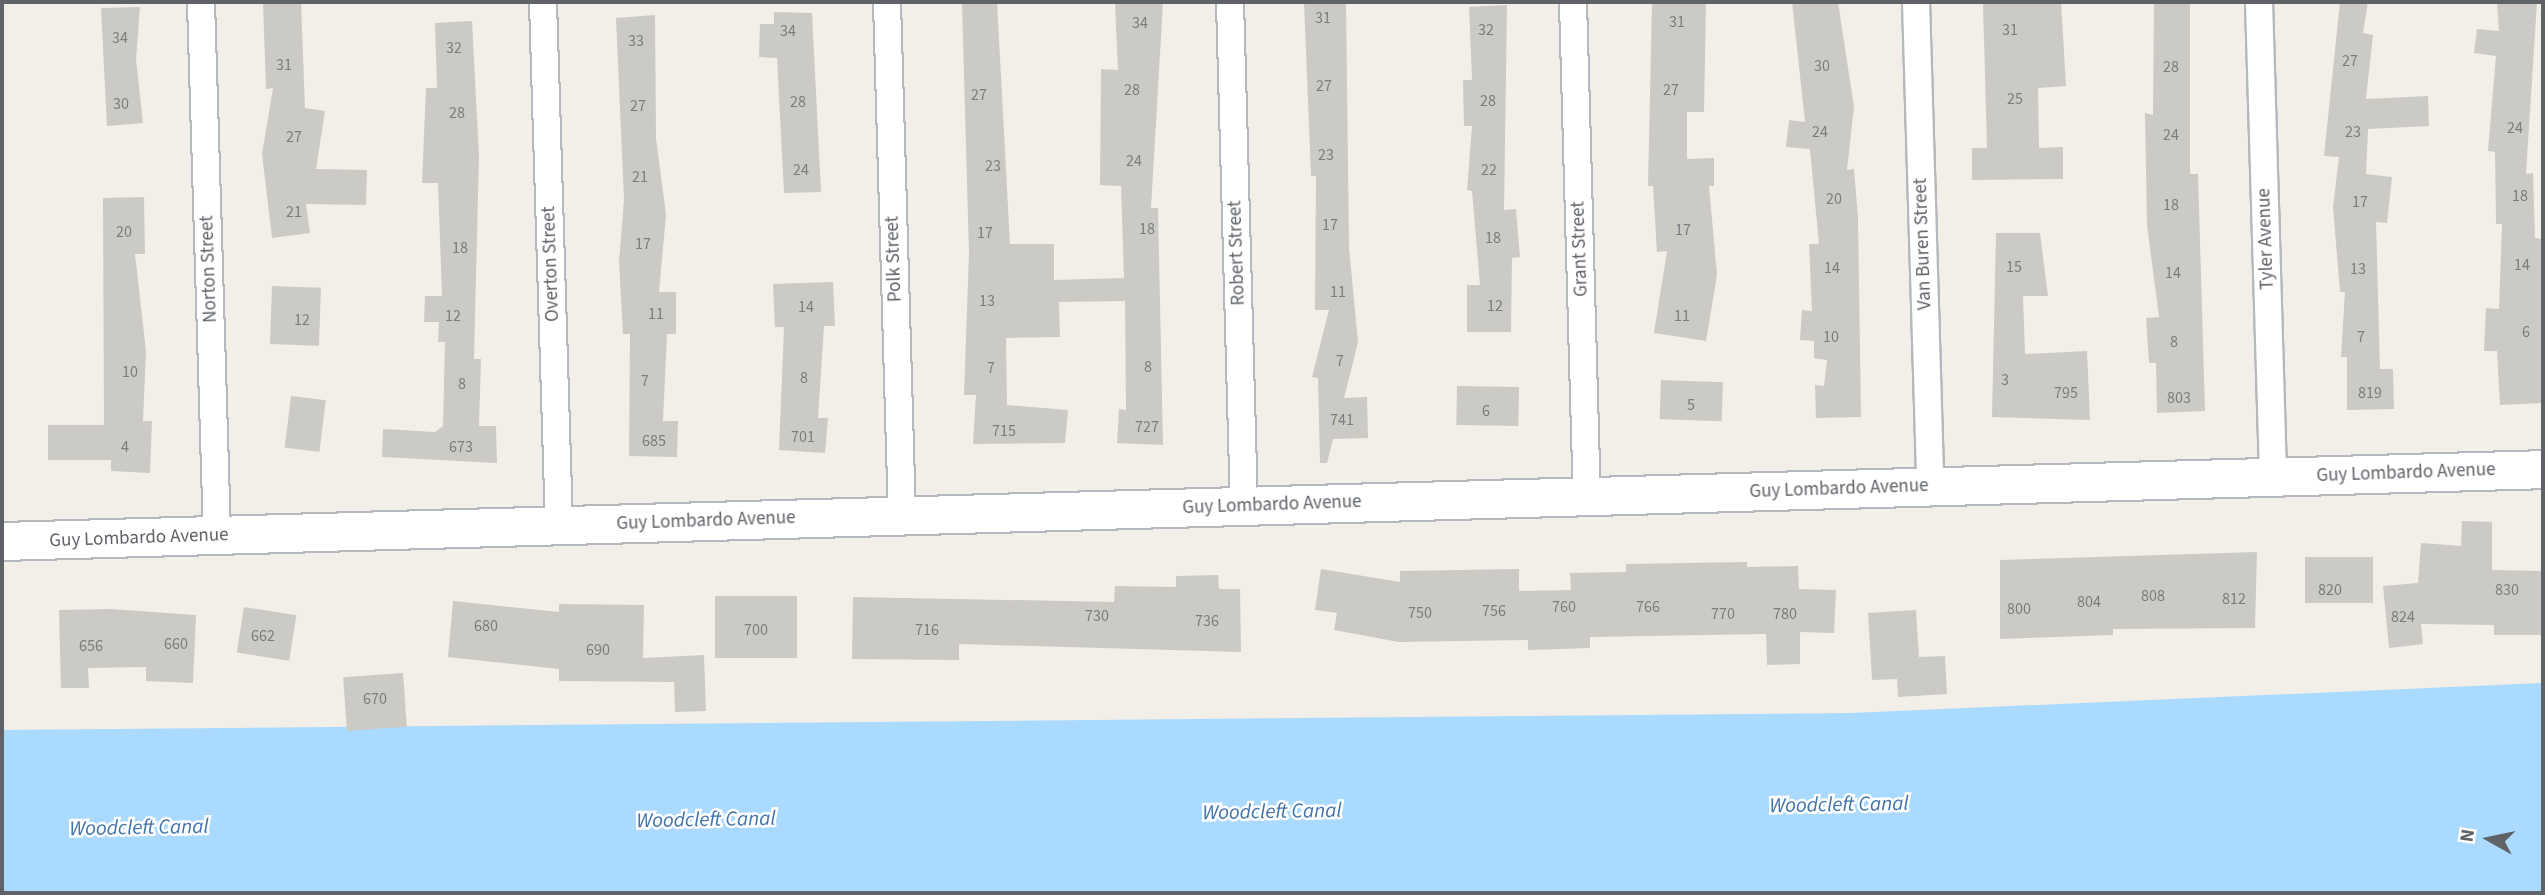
<!DOCTYPE html>
<style>
body{margin:0}
#map{position:relative;width:2545px;height:895px;overflow:hidden;background:#f1efe8;font-family:"Source Sans 3",sans-serif}
div>[style]{position:absolute}
.water>*{inset:0;background:#aadaff}
.building>*{inset:0;background:#cccac5;transform-origin:0 0}
.roads{filter:drop-shadow(2px 0 #b5b8bc) drop-shadow(-2px 0 #b5b8bc) drop-shadow(0 2px #b5b8bc) drop-shadow(0 -2px #b5b8bc)}
.street>*{height:26px;margin:-13px;padding:0 13px;transform-origin:13px;border-radius:13px;background:#fff}
.secondary>*{height:37px;margin:-18.5px;padding:0 18.5px;transform-origin:18.5px;border-radius:18.5px;background:#fff}
span{translate:-50% -50%;white-space:nowrap;text-align:center;line-height:1.15;-webkit-text-stroke:5px #fff;paint-order:stroke}
.number-label{font-size:16px;color:#7a7d7f}
.number-label span{-webkit-text-stroke-width:0}
.street-label{font-size:19px;color:#5f6368}
.water-label{font-size:21px;color:#4174aa;font-style:italic}
.frame{position:absolute;inset:0;border:4px solid #5f6368;pointer-events:none}
.north{position:absolute;left:2454px;top:804px;width:70px;height:70px;-webkit-text-stroke:5px #fff;paint-order:stroke;rotate:279deg;font-size:19px;font-weight:700;line-height:28px;text-align:center;color:#5f6368}
.north::after{content:'';display:block;margin:auto;width:24px;height:32px;background:#5f6368;clip-path:polygon(50% 0,100% 100%,50% 72%,0 100%)}
</style>
<div id="map">
<div class="water">
<div style="clip-path:polygon(2543px 683px,2543px 893px,2px 893px,2px 730px,1851px 713px)"></div>
</div>
<div class="building">
<div style="clip-path:polygon(263px 2px,301px 2px,305px 108px,325px 111px,316px 169px,367px 170px,366px 205px,306px 204px,310px 233px,272px 238px,262px 154px,273px 88px,266px 89px)"></div>
<div style="clip-path:polygon(997px 2px,1010px 244px,1054px 244px,1054px 280px,1124px 278px,1121px 186px,1100px 185px,1101px 69px,1118px 70px,1115px 4px,1163px 2px,1151px 208px,1158px 208px,1163px 445px,1117px 443px,1119px 409px,1126px 410px,1125px 301px,1059px 302px,1060px 337px,1006px 338px,1007px 405px,1068px 410px,1065px 443px,973px 444px,976px 395px,964px 395px,969px 253px,962px 3px)"></div>
<div style="clip-path:polygon(1304px 2px,1346px 2px,1349px 247px,1358px 342px,1344px 398px,1367px 397px,1368px 438px,1333px 439px,1327px 463px,1320px 463px,1318px 378px,1312px 377px,1329px 310px,1315px 310px,1316px 176px,1311px 176px)"></div>
<div style="clip-path:polygon(1652px 2px,1706px 2px,1704px 112px,1687px 112px,1687px 159px,1714px 158px,1714px 186px,1709px 186px,1717px 275px,1706px 341px,1654px 333px,1667px 251px,1657px 252px,1653px 186px,1648px 186px)"></div>
<div style="clip-path:polygon(1792px 2px,1838px 2px,1854px 107px,1847px 170px,1854px 169px,1858px 217px,1861px 417px,1816px 418px,1815px 385px,1824px 386px,1827px 360px,1814px 358px,1814px 341px,1800px 340px,1802px 310px,1812px 311px,1809px 244px,1819px 244px,1810px 149px,1786px 147px,1789px 120px,1805px 122px)"></div>
<div style="clip-path:polygon(2061px 2px,2066px 86px,2038px 88px,2039px 148px,2063px 147px,2063px 179px,1972px 180px,1972px 148px,1987px 148px,1983px 4px)"></div>
<div style="clip-path:polygon(2154px 2px,2190px 2px,2190px 174px,2198px 174px,2205px 411px,2157px 413px,2156px 363px,2149px 363px,2146px 318px,2159px 317px,2147px 225px,2145px 113px,2153px 115px)"></div>
<div style="clip-path:polygon(2340px 2px,2368px 2px,2363px 33px,2373px 35px,2366px 99px,2428px 96px,2429px 126px,2368px 129px,2366px 174px,2392px 177px,2387px 223px,2376px 222px,2380px 369px,2393px 369px,2394px 409px,2347px 410px,2347px 357px,2341px 357px,2345px 292px,2340px 292px,2333px 207px,2339px 157px,2324px 156px)"></div>
<div style="clip-path:polygon(2497px 2px,2537px 2px,2526px 174px,2533px 173px,2535px 238px,2542px 239px,2543px 403px,2500px 405px,2497px 351px,2484px 351px,2486px 308px,2499px 309px,2502px 224px,2496px 224px,2495px 152px,2488px 151px,2496px 56px,2474px 53px,2477px 29px,2499px 31px)"></div>
<div style="clip-path:polygon(1507px 5px,1504px 210px,1516px 209px,1520px 257px,1512px 258px,1511px 332px,1467px 332px,1467px 285px,1480px 285px,1472px 191px,1467px 190px,1472px 126px,1464px 126px,1463px 80px,1472px 80px,1469px 7px)"></div>
<div style="clip-path:polygon(140px 7px,136px 59px,143px 123px,107px 126px,101px 8px)"></div>
<div style="clip-path:polygon(774px 12px,812px 13px,821px 192px,784px 193px,777px 58px,759px 57px,760px 24px,774px 24px)"></div>
<div style="clip-path:polygon(655px 15px,656px 138px,666px 215px,659px 292px,676px 292px,676px 334px,667px 334px,663px 421px,678px 421px,677px 457px,629px 456px,630px 334px,623px 334px,619px 262px,624px 200px,616px 18px)"></div>
<div style="clip-path:polygon(472px 21px,479px 156px,474px 359px,481px 359px,479px 426px,496px 426px,497px 463px,382px 457px,383px 429px,435px 432px,443px 426px,445px 342px,438px 342px,439px 322px,424px 322px,425px 296px,442px 296px,438px 183px,422px 183px,426px 88px,437px 88px,435px 23px)"></div>
<div style="clip-path:polygon(144px 197px,145px 254px,135px 254px,146px 351px,143px 421px,152px 421px,150px 473px,111px 471px,111px 460px,48px 460px,48px 425px,104px 425px,103px 198px)"></div>
<div style="clip-path:polygon(1996px 233px,2040px 233px,2048px 296px,2023px 296px,2025px 354px,2087px 351px,2090px 420px,1992px 417px)"></div>
<div style="clip-path:polygon(833px 282px,835px 326px,824px 326px,818px 418px,828px 418px,825px 453px,779px 450px,784px 327px,775px 327px,773px 284px)"></div>
<div style="left:272px;top:286px;width:49px;height:58px;rotate:2deg"></div>
<div style="left:1661px;top:380px;width:62px;height:39px;rotate:2deg"></div>
<div style="left:1457px;top:386px;width:62px;height:39px;rotate:1deg"></div>
<div style="left:291px;top:396px;width:35px;height:52px;rotate:7deg"></div>
<div style="clip-path:polygon(2462px 521px,2492px 522px,2492px 570px,2543px 571px,2542px 635px,2494px 635px,2494px 625px,2421px 624px,2423px 644px,2389px 648px,2383px 586px,2418px 583px,2421px 543px,2461px 546px)"></div>
<div style="clip-path:polygon(2257px 552px,2255px 628px,2113px 629px,2113px 635px,2000px 639px,2000px 560px)"></div>
<div style="left:2305px;top:557px;width:68px;height:46px"></div>
<div style="clip-path:polygon(1747px 562px,1747px 567px,1798px 566px,1799px 589px,1836px 590px,1834px 633px,1800px 632px,1800px 664px,1767px 665px,1766px 634px,1590px 637px,1590px 648px,1528px 650px,1528px 640px,1399px 642px,1334px 630px,1337px 613px,1315px 610px,1321px 569px,1400px 582px,1400px 571px,1519px 569px,1519px 591px,1571px 590px,1570px 573px,1626px 572px,1626px 564px)"></div>
<div style="clip-path:polygon(1218px 575px,1219px 589px,1240px 589px,1241px 652px,959px 644px,959px 660px,852px 659px,853px 597px,1114px 602px,1115px 586px,1176px 587px,1176px 576px)"></div>
<div style="left:797px;top:596px;width:62px;height:82px;rotate:90deg"></div>
<div style="clip-path:polygon(453px 601px,559px 612px,559px 604px,644px 605px,643px 658px,704px 655px,706px 711px,675px 712px,674px 682px,559px 681px,559px 669px,448px 657px)"></div>
<div style="left:244px;top:607px;width:53px;height:46px;rotate:9deg"></div>
<div style="clip-path:polygon(111px 609px,196px 615px,193px 683px,146px 681px,146px 667px,88px 668px,89px 688px,61px 688px,59px 610px)"></div>
<div style="clip-path:polygon(1916px 610px,1919px 657px,1945px 656px,1947px 694px,1898px 697px,1897px 679px,1872px 680px,1868px 613px)"></div>
<div style="left:403px;top:673px;width:54px;height:60px;rotate:86deg"></div>
</div>
<div class="roads">
<div class="street">
<div style="left:201px;top:2px;width:533px;rotate:88.28deg"></div>
<div style="left:543px;top:2px;width:523px;rotate:88.25deg"></div>
<div style="left:887px;top:2px;width:514px;rotate:88.33deg"></div>
<div style="left:1230px;top:2px;width:503px;rotate:88.41deg"></div>
<div style="left:1573px;top:2px;width:494px;rotate:88.4deg"></div>
<div style="left:1916px;top:2px;width:485px;rotate:88.3deg"></div>
<div style="left:2259px;top:2px;width:475px;rotate:88.3deg"></div>
</div>
<div class="secondary">
<div style="left:2px;top:541px;width:2542px;rotate:-1.62deg"></div>
</div>
</div>
<div class="number-label">
<span style="left:1323px;top:18px">31</span>
<span style="left:1677px;top:22px">31</span>
<span style="left:1140px;top:23px">34</span>
<span style="left:1486px;top:30px">32</span>
<span style="left:2010px;top:30px">31</span>
<span style="left:788px;top:31px">34</span>
<span style="left:120px;top:38px">34</span>
<span style="left:636px;top:41px">33</span>
<span style="left:454px;top:48px">32</span>
<span style="left:2350px;top:61px">27</span>
<span style="left:284px;top:65px">31</span>
<span style="left:1822px;top:66px">30</span>
<span style="left:2171px;top:67px">28</span>
<span style="left:1324px;top:86px">27</span>
<span style="left:1132px;top:90px">28</span>
<span style="left:1671px;top:90px">27</span>
<span style="left:979px;top:95px">27</span>
<span style="left:2015px;top:99px">25</span>
<span style="left:1488px;top:101px">28</span>
<span style="left:798px;top:102px">28</span>
<span style="left:121px;top:104px">30</span>
<span style="left:638px;top:106px">27</span>
<span style="left:457px;top:113px">28</span>
<span style="left:2515px;top:128px">24</span>
<span style="left:1820px;top:132px">24</span>
<span style="left:2353px;top:132px">23</span>
<span style="left:2171px;top:135px">24</span>
<span style="left:294px;top:137px">27</span>
<span style="left:1326px;top:155px">23</span>
<span style="left:1134px;top:161px">24</span>
<span style="left:993px;top:166px">23</span>
<span style="left:801px;top:170px">24</span>
<span style="left:1489px;top:170px">22</span>
<span style="left:640px;top:177px">21</span>
<span style="left:2520px;top:196px">18</span>
<span style="left:1834px;top:199px">20</span>
<span style="left:2360px;top:202px">17</span>
<span style="left:2171px;top:205px">18</span>
<span style="left:294px;top:212px">21</span>
<span style="left:1330px;top:225px">17</span>
<span style="left:1147px;top:229px">18</span>
<span style="left:1683px;top:230px">17</span>
<span style="left:124px;top:232px">20</span>
<span style="left:985px;top:233px">17</span>
<span style="left:1493px;top:238px">18</span>
<span style="left:643px;top:244px">17</span>
<span style="left:460px;top:248px">18</span>
<span style="left:2522px;top:265px">14</span>
<span style="left:2014px;top:267px">15</span>
<span style="left:1832px;top:268px">14</span>
<span style="left:2358px;top:269px">13</span>
<span style="left:2173px;top:273px">14</span>
<span style="left:1338px;top:292px">11</span>
<span style="left:987px;top:301px">13</span>
<span style="left:1495px;top:306px">12</span>
<span style="left:806px;top:307px">14</span>
<span style="left:656px;top:314px">11</span>
<span style="left:453px;top:316px">12</span>
<span style="left:1682px;top:316px">11</span>
<span style="left:302px;top:320px">12</span>
<span style="left:2526px;top:332px">6</span>
<span style="left:1831px;top:337px">10</span>
<span style="left:2361px;top:337px">7</span>
<span style="left:2174px;top:342px">8</span>
<span style="left:1340px;top:361px">7</span>
<span style="left:1148px;top:367px">8</span>
<span style="left:991px;top:368px">7</span>
<span style="left:130px;top:372px">10</span>
<span style="left:804px;top:378px">8</span>
<span style="left:2005px;top:380px">3</span>
<span style="left:645px;top:381px">7</span>
<span style="left:462px;top:384px">8</span>
<span style="left:2066px;top:393px">795</span>
<span style="left:2370px;top:393px">819</span>
<span style="left:2179px;top:398px">803</span>
<span style="left:1691px;top:405px">5</span>
<span style="left:1486px;top:411px">6</span>
<span style="left:1342px;top:420px">741</span>
<span style="left:1147px;top:427px">727</span>
<span style="left:1004px;top:431px">715</span>
<span style="left:803px;top:437px">701</span>
<span style="left:654px;top:441px">685</span>
<span style="left:125px;top:447px">4</span>
<span style="left:461px;top:447px">673</span>
<span style="left:2330px;top:590px">820</span>
<span style="left:2507px;top:590px">830</span>
<span style="left:2153px;top:596px">808</span>
<span style="left:2234px;top:599px">812</span>
<span style="left:2089px;top:602px">804</span>
<span style="left:1564px;top:607px">760</span>
<span style="left:1648px;top:607px">766</span>
<span style="left:2019px;top:609px">800</span>
<span style="left:1494px;top:611px">756</span>
<span style="left:1420px;top:613px">750</span>
<span style="left:1723px;top:614px">770</span>
<span style="left:1785px;top:614px">780</span>
<span style="left:1097px;top:616px">730</span>
<span style="left:2403px;top:617px">824</span>
<span style="left:1207px;top:621px">736</span>
<span style="left:486px;top:626px">680</span>
<span style="left:756px;top:630px">700</span>
<span style="left:927px;top:630px">716</span>
<span style="left:263px;top:636px">662</span>
<span style="left:176px;top:644px">660</span>
<span style="left:91px;top:646px">656</span>
<span style="left:598px;top:650px">690</span>
<span style="left:375px;top:699px">670</span>
</div>
<div class="street-label">
<span style="left:2266px;top:239px;rotate:-92deg">Tyler Avenue</span>
<span style="left:1923px;top:244px;rotate:-92deg">Van Buren Street</span>
<span style="left:1580px;top:249px;rotate:-92deg">Grant Street</span>
<span style="left:1237px;top:253px;rotate:-92deg">Robert Street</span>
<span style="left:894px;top:259px;rotate:-92deg">Polk Street</span>
<span style="left:551px;top:264px;rotate:-92deg">Overton Street</span>
<span style="left:209px;top:269px;rotate:-92deg">Norton Street</span>
<span style="left:2406px;top:473px;rotate:-2deg">Guy Lombardo Avenue</span>
<span style="left:1839px;top:489px;rotate:-2deg">Guy Lombardo Avenue</span>
<span style="left:1272px;top:505px;rotate:-2deg">Guy Lombardo Avenue</span>
<span style="left:706px;top:521px;rotate:-2deg">Guy Lombardo Avenue</span>
<span style="left:139px;top:538px;rotate:-2deg">Guy Lombardo Avenue</span>
</div>
<div class="water-label">
<span style="left:1839px;top:804px;rotate:-1deg">Woodcleft Canal</span>
<span style="left:1272px;top:811px;rotate:-1deg">Woodcleft Canal</span>
<span style="left:706px;top:819px;rotate:-1deg">Woodcleft Canal</span>
<span style="left:139px;top:827px;rotate:-1deg">Woodcleft Canal</span>
</div>
<div class="frame"></div>
<div class="north">N</div>
</div>
